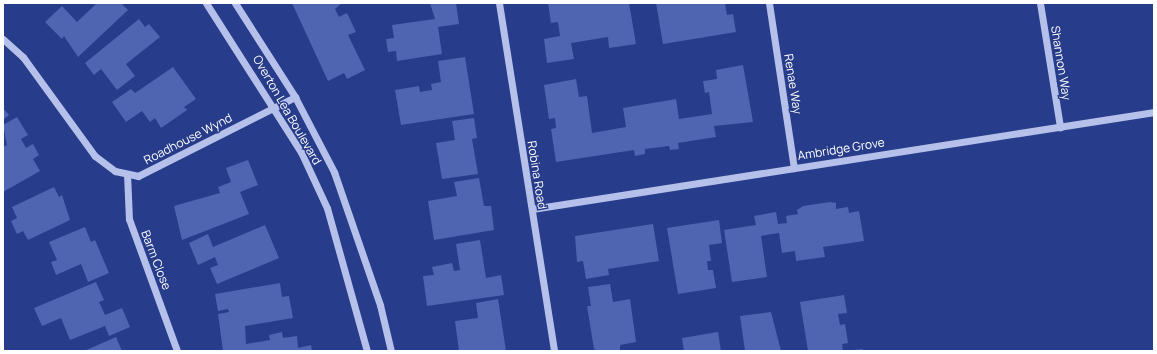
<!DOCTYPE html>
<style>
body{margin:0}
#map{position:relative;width:1157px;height:354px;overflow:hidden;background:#273c8a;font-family:Manrope,sans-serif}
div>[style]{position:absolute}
.building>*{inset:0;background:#4f65b2}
.minor>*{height:7px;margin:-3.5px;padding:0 3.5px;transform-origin:3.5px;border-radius:3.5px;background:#b5c1ea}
span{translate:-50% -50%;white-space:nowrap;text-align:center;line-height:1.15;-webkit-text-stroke:3px #273c8a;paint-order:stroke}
.street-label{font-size:12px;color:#fff}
.frame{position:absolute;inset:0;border:4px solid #fff;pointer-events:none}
</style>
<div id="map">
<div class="building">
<div style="clip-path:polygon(97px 3px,121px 3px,128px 10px,78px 57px,64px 36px,62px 39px,45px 22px,62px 6px,77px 22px)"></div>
<div style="clip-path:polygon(292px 3px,342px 3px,335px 9px,339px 17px,347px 13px,356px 32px,348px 35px,365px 70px,347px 79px,344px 73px,328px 81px)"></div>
<div style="clip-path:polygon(430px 3px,456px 3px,459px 24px,438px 27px,442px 54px,397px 61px,396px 51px,388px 52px,386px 39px,394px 38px,392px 25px,435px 19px)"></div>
<div style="clip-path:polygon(548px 3px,629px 3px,636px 44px,609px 48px,608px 37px,571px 43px,574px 59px,547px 63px,544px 39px,560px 36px,558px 22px,551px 23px)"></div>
<div style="clip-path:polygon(656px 3px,725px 3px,727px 15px,733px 14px,736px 32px,663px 44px)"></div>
<div style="clip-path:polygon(139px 19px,145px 27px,149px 24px,160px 37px,126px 64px,135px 76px,117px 90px,101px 69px,94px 75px,85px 63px)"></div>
<div style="clip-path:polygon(465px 57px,474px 114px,401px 125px,395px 90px,419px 86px,420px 92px,432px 90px,431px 84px,441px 82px,438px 61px)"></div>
<div style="clip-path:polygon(743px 65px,753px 122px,714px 126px,716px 137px,678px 143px,679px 149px,670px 150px,669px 146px,645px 149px,645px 154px,635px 156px,634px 150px,556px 162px,551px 129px,556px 128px,555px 118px,549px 119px,544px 85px,576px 79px,579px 97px,587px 96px,592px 133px,626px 127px,623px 108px,676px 99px,679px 119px,712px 114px,709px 92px,705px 93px,703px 81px,717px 79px,716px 70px)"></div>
<div style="clip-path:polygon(173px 67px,196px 99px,184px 107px,187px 110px,161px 128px,155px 118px,150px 122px,142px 111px,126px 122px,112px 102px,131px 89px,135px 93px)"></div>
<div style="clip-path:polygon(3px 108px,9px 115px,3px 120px)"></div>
<div style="clip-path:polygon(17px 117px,28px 135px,21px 139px,26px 148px,33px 144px,39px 155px,33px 159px,40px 171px,3px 192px,3px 147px,7px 145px,3px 125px)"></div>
<div style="clip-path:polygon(474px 118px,477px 138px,472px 139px,478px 174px,442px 179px,436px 143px,455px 140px,452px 121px)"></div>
<div style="clip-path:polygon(248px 160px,258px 185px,240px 192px,249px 214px,182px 240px,174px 206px,220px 193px,218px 187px,231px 182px,226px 168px)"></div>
<div style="clip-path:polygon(479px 178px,484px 206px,491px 206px,494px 230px,434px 240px,428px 201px,457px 196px,454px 182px)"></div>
<div style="clip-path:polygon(54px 187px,59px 197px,62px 195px,70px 220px,28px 240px,23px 231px,17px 234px,11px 221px,17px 218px,12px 207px)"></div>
<div style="clip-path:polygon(830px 202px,836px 203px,836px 209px,848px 207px,849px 213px,859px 211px,864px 241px,823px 247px,825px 257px,796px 261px,795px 251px,782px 253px,779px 233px,761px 236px,767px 277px,732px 282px,724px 230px,756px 225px,754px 216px,776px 212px,778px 224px,787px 223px,786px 216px,798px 214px,797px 210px,803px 206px)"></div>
<div style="clip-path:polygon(719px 220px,722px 243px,709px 245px,711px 261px,707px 261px,708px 270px,713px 270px,716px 288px,678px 294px,667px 228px)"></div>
<div style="clip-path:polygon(653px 224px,659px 261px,608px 269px,609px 275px,586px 279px,583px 261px,577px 262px,575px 236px)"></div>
<div style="clip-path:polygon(265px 225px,279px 258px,217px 284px,210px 268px,218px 265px,215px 257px,198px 265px,189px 243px,208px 234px,213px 247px)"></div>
<div style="clip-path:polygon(85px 227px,91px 242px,95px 240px,109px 273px,88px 282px,81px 264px,56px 275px,51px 262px,57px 260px,49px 242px)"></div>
<div style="clip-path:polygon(480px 240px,486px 278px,501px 275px,504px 295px,427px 306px,423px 276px,434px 275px,432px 267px,452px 263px,454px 271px,460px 270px,456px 244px)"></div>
<div style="clip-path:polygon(96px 282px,104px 300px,99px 302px,105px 315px,122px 308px,130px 327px,109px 336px,105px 326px,70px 340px,61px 318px,42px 326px,34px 308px)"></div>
<div style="clip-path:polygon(280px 283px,282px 297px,289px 296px,293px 318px,245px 326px,246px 344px,270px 340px,269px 335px,282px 332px,283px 338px,297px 336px,298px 348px,311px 345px,312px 351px,223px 351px,218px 314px,229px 312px,228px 309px,218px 311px,215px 294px)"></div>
<div style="clip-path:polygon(610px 284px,613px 302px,630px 299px,636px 342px,620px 345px,620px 351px,598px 351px,594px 349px,587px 306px,591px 306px,588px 287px)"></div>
<div style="clip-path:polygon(844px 295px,847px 313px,838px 314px,840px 325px,845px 324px,848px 343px,842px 344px,843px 351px,808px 351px,800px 302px)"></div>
<div style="clip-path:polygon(498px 299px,506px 351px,459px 351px,455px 321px,478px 318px,476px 303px)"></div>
<div style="clip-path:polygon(771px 312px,781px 351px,745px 351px,740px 316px)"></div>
<div style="clip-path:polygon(718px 332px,721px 351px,684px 351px,682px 338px)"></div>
<div style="clip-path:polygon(116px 337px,122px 351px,84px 351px)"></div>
<div style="clip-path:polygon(863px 349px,863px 351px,853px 351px,853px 350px)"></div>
</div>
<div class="minor">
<div style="left:206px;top:3px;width:177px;rotate:57.5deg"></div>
<div style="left:301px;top:152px;width:62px;rotate:65.1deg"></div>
<div style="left:327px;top:208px;width:148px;rotate:74.4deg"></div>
<div style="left:235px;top:3px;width:112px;rotate:57.4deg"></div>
<div style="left:295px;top:97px;width:85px;rotate:62.5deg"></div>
<div style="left:334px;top:172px;width:141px;rotate:70.9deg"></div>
<div style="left:380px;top:305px;width:47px;rotate:76.6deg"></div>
<div style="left:499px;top:3px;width:352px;rotate:81deg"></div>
<div style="left:769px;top:3px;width:167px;rotate:81.4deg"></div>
<div style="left:1040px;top:3px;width:126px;rotate:80.8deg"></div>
<div style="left:3px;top:39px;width:27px;rotate:42deg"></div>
<div style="left:23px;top:57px;width:122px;rotate:54deg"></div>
<div style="left:95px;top:156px;width:25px;rotate:37deg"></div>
<div style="left:115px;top:171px;width:24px;rotate:12deg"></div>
<div style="left:138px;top:176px;width:176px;rotate:-26.7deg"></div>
<div style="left:127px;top:174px;width:45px;rotate:87.5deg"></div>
<div style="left:129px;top:219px;width:140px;rotate:70deg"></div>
<div style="left:532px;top:209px;width:630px;rotate:-8.86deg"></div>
</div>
<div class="street-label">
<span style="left:1061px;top:63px;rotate:81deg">Shannon Way</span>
<span style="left:793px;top:84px;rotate:81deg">Renae Way</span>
<span style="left:287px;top:110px;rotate:60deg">Overton Lea Boulevard</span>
<span style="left:188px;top:139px;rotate:-27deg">Roadhouse Wynd</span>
<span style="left:841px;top:149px;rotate:-9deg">Ambridge Grove</span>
<span style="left:537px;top:175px;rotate:81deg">Robina Road</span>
<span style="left:156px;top:260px;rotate:69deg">Barm Close</span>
</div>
<div class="frame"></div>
</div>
